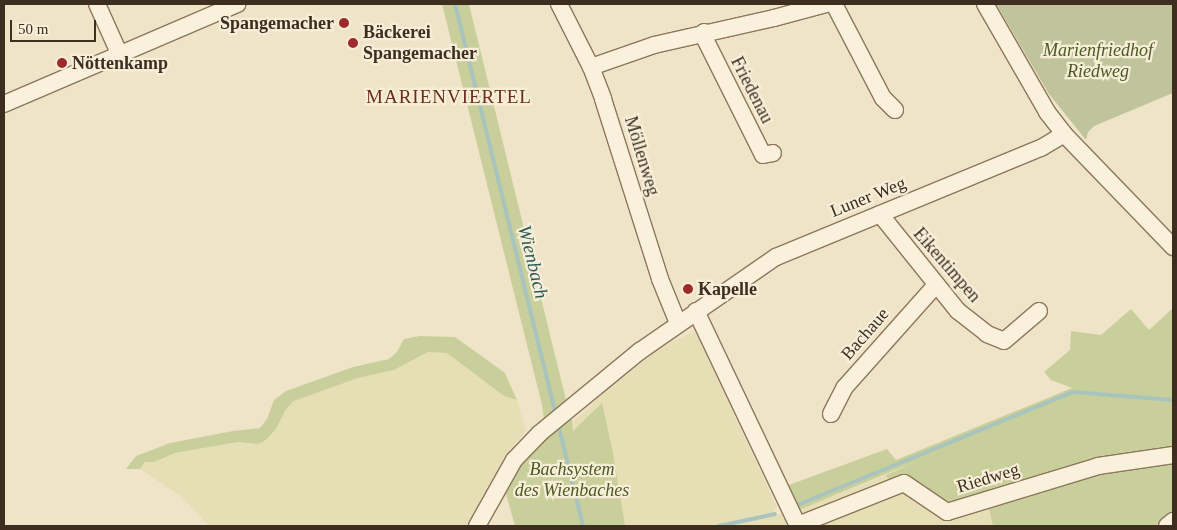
<!DOCTYPE html>
<meta charset="utf-8">
<style>
body{margin:0}
#map{position:relative;width:1177px;height:530px;overflow:hidden;background:#f0e4c8;font-family:Georgia,serif}
div>[style]{position:absolute}
.farmland>*{inset:0;background:#e6deb5}
.green>*{inset:0;background:#c9cf9b}
.cemetery>*{inset:0;background:#bfc49a}
.stream>*{height:4px;margin:-2px;padding:0 2px;transform-origin:2px;border-radius:2px;background:#a9c4bc}
.roads{filter:drop-shadow(1px 0 #8d765c) drop-shadow(-1px 0 #8d765c) drop-shadow(0 1px #8d765c) drop-shadow(0 -1px #8d765c)}
.minor>*{height:16px;margin:-8px;padding:0 8px;transform-origin:8px;border-radius:8px;background:#faf1dc}
.dots>*{width:14px;height:14px;translate:-50% -50%;box-sizing:border-box;border:2px solid #f7eed8;border-radius:50%}
span{translate:-50% -50%;white-space:nowrap;text-align:center;line-height:1.15;-webkit-text-stroke:4.5px #f7eed8;paint-order:stroke}
.poi-label{font-size:18px;color:#3d2e20;font-weight:700}
.right{translate:-100% -50%;text-align:right}
.left{translate:0 -50%;text-align:left}
.park-label{font-size:18px;color:#4d5a26;font-style:italic}
.street-label{font-size:18px;color:#3d2e20}
.neighbourhood-label{font-size:19px;color:#6b2e1e;letter-spacing:1px}
.water-label{font-size:19px;color:#2f5d5a;font-style:italic}
.frame{position:absolute;inset:0;border:5px solid #3d2e20;pointer-events:none}
.scale{position:absolute;left:10px;top:20px;width:86px;height:22px;box-sizing:border-box;border:2px solid #3d2e20;border-top:0;padding-left:6px;font-size:15px;line-height:18px;white-space:nowrap;color:#3d2e20;-webkit-text-stroke:4px #f7eed8;paint-order:stroke}
</style>
<div id="map">
<div class="farmland">
<div style="clip-path:polygon(695px 331px,777px 507px,773px 512px,711px 526px,590px 526px,572px 447px,574px 421px,644px 356px)"></div>
<div style="clip-path:polygon(428px 352px,447px 353px,504px 396px,517px 400px,526px 431px,506px 454px,469px 526px,209px 526px,182px 497px,140px 469px,145px 462px,154px 462px,175px 453px,238px 442px,258px 444px,266px 440px,276px 429px,286px 409px,294px 401px,358px 378px,394px 370px)"></div>
<div style="clip-path:polygon(886px 475px,890px 484px,977px 497px,987px 501px,993px 526px,727px 526px,799px 510px)"></div>
</div>
<div class="green">
<div style="clip-path:polygon(442px 4px,469px 4px,566px 400px,571px 405px,573px 431px,602px 403px,613px 453px,625px 526px,515px 526px,506px 494px,487px 526px,483px 526px,522px 456px,546px 433px,542px 405px)"></div>
<div style="clip-path:polygon(1173px 308px,1173px 452px,977px 497px,925px 504px,890px 484px,886px 475px,917px 461px,799px 510px,786px 486px,887px 449px,896px 460px,1072px 388px,1051px 380px,1044px 372px,1070px 350px,1071px 331px,1101px 335px,1131px 309px,1149px 330px)"></div>
<div style="clip-path:polygon(420px 336px,455px 337px,505px 373px,517px 400px,504px 396px,447px 353px,428px 352px,394px 370px,358px 378px,294px 401px,286px 409px,276px 429px,266px 440px,258px 444px,238px 442px,175px 453px,154px 462px,145px 462px,140px 469px,126px 469px,136px 456px,170px 443px,233px 431px,260px 428px,267px 419px,274px 400px,286px 391px,353px 367px,389px 359px,397px 352px,404px 339px)"></div>
<div style="clip-path:polygon(1173px 459px,1173px 517px,1163px 526px,993px 526px,987px 501px,1098px 469px)"></div>
</div>
<div class="cemetery">
<div style="clip-path:polygon(996px 4px,1173px 4px,1173px 93px,1094px 126px,1088px 132px,1086px 140px,1049px 94px)"></div>
</div>
<div class="stream">
<div style="left:455px;top:4px;width:423px;rotate:76.2deg"></div>
<div style="left:558px;top:424px;width:105px;rotate:76.2deg"></div>
<div style="left:795px;top:506px;width:300px;rotate:-22.3deg"></div>
<div style="left:1073px;top:392px;width:100px;rotate:4.6deg"></div>
<div style="left:719px;top:526px;width:57px;rotate:-12.1deg"></div>
</div>
<div class="roads">
<div class="minor">
<div style="left:97px;top:4px;width:54px;rotate:65.8deg"></div>
<div style="left:559px;top:4px;width:71px;rotate:63.1deg"></div>
<div style="left:591px;top:67px;width:34px;rotate:69deg"></div>
<div style="left:603px;top:99px;width:189px;rotate:72.4deg"></div>
<div style="left:660px;top:279px;width:48px;rotate:67.8deg"></div>
<div style="left:834px;top:4px;width:106px;rotate:62.5deg"></div>
<div style="left:883px;top:98px;width:17px;rotate:45deg"></div>
<div style="left:985px;top:4px;width:125px;rotate:60.1deg"></div>
<div style="left:1047px;top:112px;width:28px;rotate:52deg"></div>
<div style="left:1064px;top:134px;width:157px;rotate:46deg"></div>
<div style="left:704px;top:32px;width:9px;rotate:77deg"></div>
<div style="left:706px;top:41px;width:127px;rotate:63.4deg"></div>
<div style="left:763px;top:155px;width:10px;rotate:-11deg"></div>
<div style="left:591px;top:67px;width:67px;rotate:-19.2deg"></div>
<div style="left:654px;top:45px;width:123px;rotate:-12.7deg"></div>
<div style="left:774px;top:18px;width:54px;rotate:-15.1deg"></div>
<div style="left:4px;top:104px;width:254px;rotate:-23.2deg"></div>
<div style="left:880px;top:214px;width:124px;rotate:51.2deg"></div>
<div style="left:958px;top:311px;width:37px;rotate:38deg"></div>
<div style="left:987px;top:334px;width:18px;rotate:22deg"></div>
<div style="left:1004px;top:341px;width:46px;rotate:-40.6deg"></div>
<div style="left:696px;top:311px;width:238px;rotate:64.6deg"></div>
<div style="left:831px;top:414px;width:30px;rotate:-63deg"></div>
<div style="left:845px;top:387px;width:137px;rotate:-48.3deg"></div>
<div style="left:798px;top:525px;width:114px;rotate:-21.6deg"></div>
<div style="left:904px;top:483px;width:52px;rotate:34deg"></div>
<div style="left:947px;top:512px;width:158px;rotate:-16.9deg"></div>
<div style="left:1098px;top:466px;width:76px;rotate:-8.3deg"></div>
<div style="left:477px;top:526px;width:76px;rotate:-60.7deg"></div>
<div style="left:514px;top:460px;width:37px;rotate:-46deg"></div>
<div style="left:540px;top:433px;width:129px;rotate:-39.4deg"></div>
<div style="left:640px;top:351px;width:165px;rotate:-34.7deg"></div>
<div style="left:776px;top:257px;width:287px;rotate:-22.4deg"></div>
<div style="left:1041px;top:148px;width:27px;rotate:-31deg"></div>
<div style="left:1167px;top:526px;width:8px;rotate:-40deg"></div>
</div>
</div>
<div class="dots">
<div style="left:344px;top:23px;background:#9e2a2b"></div>
<div style="left:353px;top:43px;background:#9e2a2b"></div>
<div style="left:62px;top:63px;background:#9e2a2b"></div>
<div style="left:688px;top:289px;background:#9e2a2b"></div>
</div>
<div class="poi-label">
<span class="right" style="left:334px;top:23px">Spangemacher</span>
<span class="left" style="left:363px;top:43px">Bäckerei<br>Spangemacher</span>
<span class="left" style="left:72px;top:63px">Nöttenkamp</span>
<span class="left" style="left:698px;top:289px">Kapelle</span>
</div>
<div class="park-label">
<span style="left:1098px;top:61px">Marienfriedhof<br>Riedweg</span>
<span style="left:572px;top:480px">Bachsystem<br>des Wienbaches</span>
</div>
<div class="street-label">
<span style="left:752px;top:90px;rotate:63deg">Friedenau</span>
<span style="left:642px;top:156px;rotate:73deg">Möllenweg</span>
<span style="left:868px;top:197px;rotate:-22deg">Luner Weg</span>
<span style="left:947px;top:265px;rotate:49deg">Eikentimpen</span>
<span style="left:865px;top:334px;rotate:-49deg">Bachaue</span>
<span style="left:988px;top:478px;rotate:-17deg">Riedweg</span>
</div>
<div class="neighbourhood-label">
<span style="left:449px;top:97px">MARIENVIERTEL</span>
</div>
<div class="water-label">
<span style="left:533px;top:262px;rotate:76deg">Wienbach</span>
</div>
<div class="frame"></div>
<div class="scale">50 m</div>
</div>
